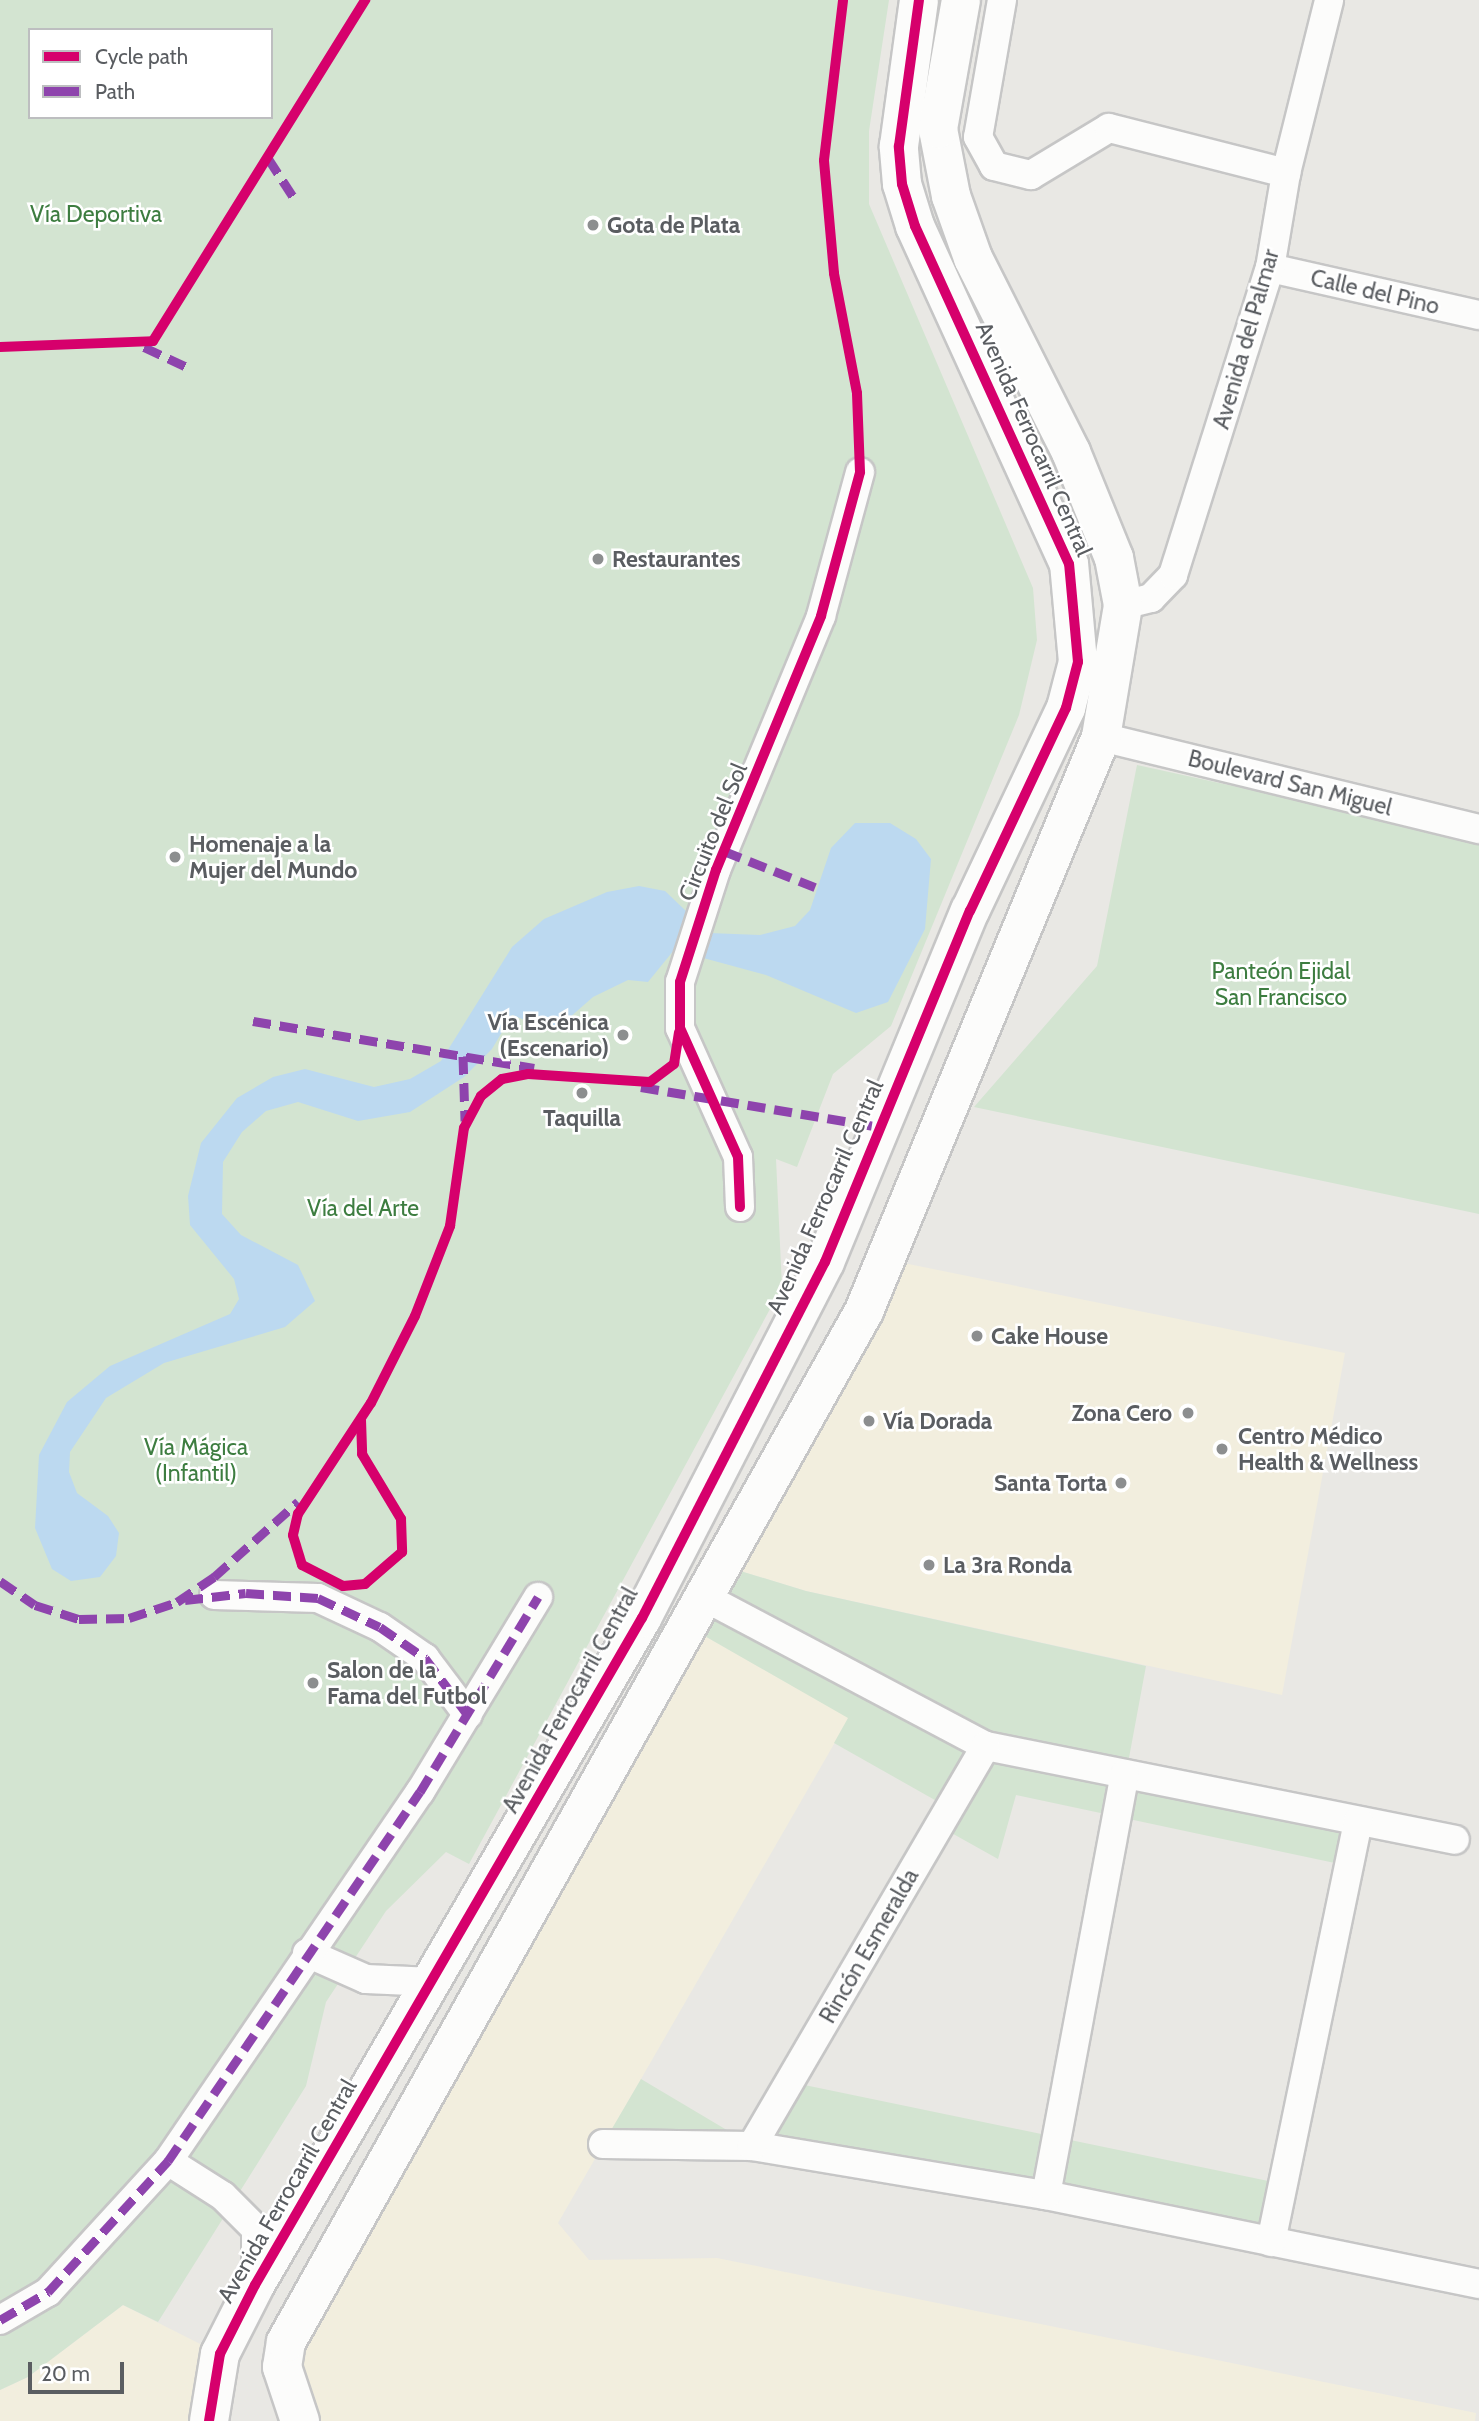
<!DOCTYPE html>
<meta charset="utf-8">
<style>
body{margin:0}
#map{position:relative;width:1479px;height:2421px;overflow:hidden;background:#e9e8e4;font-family:Cabin,sans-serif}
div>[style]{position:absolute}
.commercial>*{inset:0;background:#f2eede}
.green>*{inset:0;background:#d3e4d1}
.water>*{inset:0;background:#bcd9f0}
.roads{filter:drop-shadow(2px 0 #c6c6c6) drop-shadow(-2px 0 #c6c6c6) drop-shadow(0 2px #c6c6c6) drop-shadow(0 -2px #c6c6c6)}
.street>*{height:28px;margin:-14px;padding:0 14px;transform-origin:14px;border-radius:14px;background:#fcfcfb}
.secondary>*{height:38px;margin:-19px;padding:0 19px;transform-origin:19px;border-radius:19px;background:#fcfcfb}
.quiet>*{height:9px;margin-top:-4.5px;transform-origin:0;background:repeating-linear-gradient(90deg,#8e44ad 0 18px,transparent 0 27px)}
.cycleway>*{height:10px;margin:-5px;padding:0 5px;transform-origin:5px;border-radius:5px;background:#d6006c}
.dots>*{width:19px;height:19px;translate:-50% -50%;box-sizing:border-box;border:4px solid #fff;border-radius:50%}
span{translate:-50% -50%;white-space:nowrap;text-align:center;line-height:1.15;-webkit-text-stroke:5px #fff;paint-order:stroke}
.park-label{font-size:23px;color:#3d7d40}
.poi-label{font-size:23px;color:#5a5d61;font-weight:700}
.left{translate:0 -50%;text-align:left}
.right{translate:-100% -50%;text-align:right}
.street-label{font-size:23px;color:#5a5d61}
.legend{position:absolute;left:28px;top:28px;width:245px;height:91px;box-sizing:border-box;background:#fff;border:2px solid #bdbec0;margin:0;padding:9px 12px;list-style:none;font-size:21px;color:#5a5d61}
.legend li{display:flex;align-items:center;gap:14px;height:35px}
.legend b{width:35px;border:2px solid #bdbec0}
.scale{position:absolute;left:28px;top:2362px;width:96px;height:32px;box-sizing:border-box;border:4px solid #5a5d61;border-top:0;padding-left:9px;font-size:21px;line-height:24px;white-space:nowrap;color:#5a5d61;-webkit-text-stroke:5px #fff;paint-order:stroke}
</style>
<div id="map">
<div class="commercial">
<div style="clip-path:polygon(884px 1259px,1345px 1353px,1282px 1695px,806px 1591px,724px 1566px)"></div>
<div style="clip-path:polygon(689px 1627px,849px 1718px,558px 2223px,589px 2260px,717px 2258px,1476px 2413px,1475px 2421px,300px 2421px,286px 2342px)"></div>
<div style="clip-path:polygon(123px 2305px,220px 2354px,209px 2421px,0 2421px,0 2390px,28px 2377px)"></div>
</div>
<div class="green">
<div style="clip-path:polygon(evenodd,0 0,889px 0,869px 131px,869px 204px,1033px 588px,1037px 640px,1019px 715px,891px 1026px,833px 1074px,797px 1167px,776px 1159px,782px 1287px,469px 1864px,446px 1852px,386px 1911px,326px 2002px,306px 2086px,158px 2322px,123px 2305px,28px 2377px,0 2390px,0 0,30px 30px,271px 30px,271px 117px,30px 117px,30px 30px)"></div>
<div style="clip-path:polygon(1137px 765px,1479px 840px,1479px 1214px,974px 1107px,1097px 966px)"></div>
<div style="clip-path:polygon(724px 1566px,806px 1591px,1146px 1666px,1126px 1774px,1358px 1821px,1349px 1866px,1016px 1795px,998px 1859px,939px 1826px,949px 1808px,834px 1743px,848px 1718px,689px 1627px)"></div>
<div style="clip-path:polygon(641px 2079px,752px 2145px,790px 2082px,1283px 2184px,1271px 2242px,752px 2146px,603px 2144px)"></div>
</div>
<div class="water">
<div style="clip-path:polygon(855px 823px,890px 823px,916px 839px,931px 859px,925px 929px,888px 1002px,856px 1013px,766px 975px,674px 950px,648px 982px,628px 980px,593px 997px,561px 1025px,548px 1029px,512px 1015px,492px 1049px,464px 1077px,410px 1112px,358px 1121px,298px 1102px,266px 1111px,242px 1132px,223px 1162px,222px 1214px,241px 1235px,298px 1265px,315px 1301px,285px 1327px,164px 1363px,106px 1398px,70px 1452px,69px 1472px,77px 1493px,108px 1516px,119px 1533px,116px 1556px,100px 1577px,71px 1581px,52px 1569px,35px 1528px,39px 1455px,67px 1402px,110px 1366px,230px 1314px,239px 1299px,234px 1279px,190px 1225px,188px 1196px,201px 1143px,237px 1098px,273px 1077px,305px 1069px,374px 1087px,410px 1079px,441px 1061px,512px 947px,544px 919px,607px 892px,639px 886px,665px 891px,709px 933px,760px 935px,795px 926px,810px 910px,831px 848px)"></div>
</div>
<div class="roads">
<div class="street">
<div style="left:1002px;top:0;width:139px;rotate:99.9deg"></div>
<div style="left:978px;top:137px;width:33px;rotate:61deg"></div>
<div style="left:994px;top:166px;width:38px;rotate:14deg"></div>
<div style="left:1031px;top:175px;width:91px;rotate:-31.1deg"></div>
<div style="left:1109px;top:128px;width:183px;rotate:14.3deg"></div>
<div style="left:1270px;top:268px;width:214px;rotate:12.7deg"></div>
<div style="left:1123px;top:605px;width:29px;rotate:-14deg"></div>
<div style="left:1151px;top:598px;width:32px;rotate:-46deg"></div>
<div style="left:1173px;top:575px;width:322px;rotate:-72.5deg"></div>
<div style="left:1270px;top:268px;width:96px;rotate:-80.4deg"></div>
<div style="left:1286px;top:173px;width:178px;rotate:-76deg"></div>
<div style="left:1101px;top:737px;width:389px;rotate:13.7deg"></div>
<div style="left:740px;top:1207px;width:50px;rotate:-92.3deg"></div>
<div style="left:738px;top:1157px;width:141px;rotate:-114.2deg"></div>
<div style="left:680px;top:1028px;width:46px;rotate:-90deg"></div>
<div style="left:680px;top:982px;width:118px;rotate:-72.2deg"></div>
<div style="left:716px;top:870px;width:275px;rotate:-67.5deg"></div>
<div style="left:821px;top:616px;width:149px;rotate:-74.8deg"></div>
<div style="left:214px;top:1595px;width:104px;rotate:1.7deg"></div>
<div style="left:318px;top:1598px;width:68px;rotate:25.1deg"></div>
<div style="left:380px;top:1627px;width:55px;rotate:34.6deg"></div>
<div style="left:425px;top:1658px;width:71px;rotate:53deg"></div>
<div style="left:706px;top:1598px;width:317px;rotate:27.9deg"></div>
<div style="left:986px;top:1746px;width:478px;rotate:11.3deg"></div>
<div style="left:307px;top:1953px;width:64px;rotate:23.8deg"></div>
<div style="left:366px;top:1979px;width:67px;rotate:2.6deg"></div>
<div style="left:603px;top:2144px;width:149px;rotate:0.8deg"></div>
<div style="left:752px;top:2146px;width:298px;rotate:9.5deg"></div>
<div style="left:1046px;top:2195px;width:442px;rotate:11.6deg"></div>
<div style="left:752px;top:2146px;width:463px;rotate:-59.7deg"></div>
<div style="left:168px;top:2161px;width:65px;rotate:32.5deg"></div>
<div style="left:223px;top:2196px;width:47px;rotate:45deg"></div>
<div style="left:256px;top:2229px;width:53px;rotate:90deg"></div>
<div style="left:1046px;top:2195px;width:428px;rotate:-79.4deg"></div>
<div style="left:1271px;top:2242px;width:430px;rotate:-78.3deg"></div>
<div style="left:0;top:2320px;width:56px;rotate:-30.3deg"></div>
<div style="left:48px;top:2292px;width:178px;rotate:-47.5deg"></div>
<div style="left:168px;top:2161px;width:447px;rotate:-55.7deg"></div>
<div style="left:420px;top:1792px;width:228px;rotate:-58.8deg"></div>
</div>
<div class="secondary">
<div style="left:209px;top:2421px;width:68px;rotate:-80.7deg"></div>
<div style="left:220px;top:2354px;width:77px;rotate:-63.1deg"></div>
<div style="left:255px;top:2285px;width:771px;rotate:-59.88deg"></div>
<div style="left:642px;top:1618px;width:400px;rotate:-62.8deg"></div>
<div style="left:825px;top:1262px;width:380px;rotate:-67.6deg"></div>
<div style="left:970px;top:911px;width:225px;rotate:-64.7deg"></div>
<div style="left:1066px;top:708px;width:48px;rotate:-75.4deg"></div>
<div style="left:1078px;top:662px;width:98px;rotate:-95.2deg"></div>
<div style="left:1069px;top:564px;width:371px;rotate:-114.5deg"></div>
<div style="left:915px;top:226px;width:44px;rotate:-107.2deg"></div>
<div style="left:902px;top:184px;width:38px;rotate:-95deg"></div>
<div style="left:899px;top:146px;width:147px;rotate:-82.2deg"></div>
<div style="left:300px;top:2421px;width:57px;rotate:-108.4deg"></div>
<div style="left:282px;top:2367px;width:25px;rotate:-81deg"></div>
<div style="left:286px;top:2342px;width:1182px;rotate:-60.72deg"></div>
<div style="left:864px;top:1311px;width:621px;rotate:-67.56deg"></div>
<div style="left:1101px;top:737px;width:134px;rotate:-80.5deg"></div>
<div style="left:1123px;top:605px;width:48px;rotate:-100.8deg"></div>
<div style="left:1114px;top:558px;width:114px;rotate:-112.1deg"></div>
<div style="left:1071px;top:452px;width:217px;rotate:-116.8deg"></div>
<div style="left:973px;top:258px;width:66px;rotate:-109.5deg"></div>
<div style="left:951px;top:196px;width:68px;rotate:-101deg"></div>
<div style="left:938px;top:129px;width:131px;rotate:-79.9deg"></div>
</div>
</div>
<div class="quiet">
<div style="left:268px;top:158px;width:48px;rotate:57deg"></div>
<div style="left:144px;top:347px;width:50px;rotate:25deg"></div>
<div style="left:724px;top:851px;width:98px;rotate:21.6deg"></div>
<div style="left:253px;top:1021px;width:285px;rotate:9.5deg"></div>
<div style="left:463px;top:1056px;width:65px;rotate:88.2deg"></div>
<div style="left:641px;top:1087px;width:241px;rotate:9.5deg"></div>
<div style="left:0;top:1581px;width:42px;rotate:34.4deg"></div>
<div style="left:35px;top:1605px;width:46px;rotate:17.7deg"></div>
<div style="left:79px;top:1619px;width:50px;rotate:-1.1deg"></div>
<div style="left:129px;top:1618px;width:51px;rotate:-18.4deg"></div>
<div style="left:177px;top:1602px;width:45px;rotate:-34deg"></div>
<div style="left:214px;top:1577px;width:113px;rotate:-41.8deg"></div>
<div style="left:185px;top:1600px;width:61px;rotate:-6.5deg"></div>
<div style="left:246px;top:1593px;width:72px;rotate:4deg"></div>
<div style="left:318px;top:1598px;width:68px;rotate:25.1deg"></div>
<div style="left:380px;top:1627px;width:55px;rotate:34.6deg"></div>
<div style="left:425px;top:1658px;width:71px;rotate:53deg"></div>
<div style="left:0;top:2320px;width:56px;rotate:-30.3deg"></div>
<div style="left:48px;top:2292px;width:178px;rotate:-47.5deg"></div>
<div style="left:168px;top:2161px;width:447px;rotate:-55.7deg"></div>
<div style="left:420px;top:1792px;width:228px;rotate:-58.8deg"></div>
</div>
<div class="cycleway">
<div style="left:0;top:347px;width:153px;rotate:-2.2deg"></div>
<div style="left:153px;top:341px;width:402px;rotate:-58.1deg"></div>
<div style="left:740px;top:1207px;width:50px;rotate:-92.3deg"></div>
<div style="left:738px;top:1157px;width:141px;rotate:-114.2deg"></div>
<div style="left:680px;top:1028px;width:46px;rotate:-90deg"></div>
<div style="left:680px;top:982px;width:118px;rotate:-72.2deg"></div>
<div style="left:716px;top:870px;width:275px;rotate:-67.5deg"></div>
<div style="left:821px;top:616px;width:149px;rotate:-74.8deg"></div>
<div style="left:860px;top:472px;width:79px;rotate:-92.2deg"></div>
<div style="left:857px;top:393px;width:122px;rotate:-100.9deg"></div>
<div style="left:834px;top:273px;width:113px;rotate:-95.1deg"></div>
<div style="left:824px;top:160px;width:161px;rotate:-83.2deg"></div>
<div style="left:361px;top:1420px;width:34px;rotate:88deg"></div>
<div style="left:362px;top:1454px;width:76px;rotate:59deg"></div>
<div style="left:401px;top:1519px;width:33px;rotate:88deg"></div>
<div style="left:402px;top:1552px;width:49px;rotate:139.1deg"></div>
<div style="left:365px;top:1584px;width:22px;rotate:175deg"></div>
<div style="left:343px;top:1586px;width:46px;rotate:-152.9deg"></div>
<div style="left:302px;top:1565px;width:31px;rotate:-107deg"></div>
<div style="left:293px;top:1535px;width:22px;rotate:-77deg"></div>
<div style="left:298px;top:1514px;width:133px;rotate:-56.7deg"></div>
<div style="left:371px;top:1403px;width:97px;rotate:-63.2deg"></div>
<div style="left:415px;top:1316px;width:97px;rotate:-68.7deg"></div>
<div style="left:450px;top:1226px;width:99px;rotate:-81.9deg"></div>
<div style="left:464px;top:1128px;width:36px;rotate:-62deg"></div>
<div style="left:481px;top:1096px;width:27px;rotate:-39deg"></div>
<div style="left:502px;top:1079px;width:26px;rotate:-11deg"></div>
<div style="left:528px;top:1074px;width:122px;rotate:3.8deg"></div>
<div style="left:650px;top:1082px;width:30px;rotate:-37deg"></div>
<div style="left:674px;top:1064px;width:32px;rotate:-81deg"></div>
<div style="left:209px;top:2421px;width:68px;rotate:-80.7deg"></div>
<div style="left:220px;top:2354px;width:77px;rotate:-63.1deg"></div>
<div style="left:255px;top:2285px;width:771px;rotate:-59.88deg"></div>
<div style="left:642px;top:1618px;width:400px;rotate:-62.8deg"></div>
<div style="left:825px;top:1262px;width:380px;rotate:-67.6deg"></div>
<div style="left:970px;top:911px;width:225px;rotate:-64.7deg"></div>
<div style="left:1066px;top:708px;width:48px;rotate:-75.4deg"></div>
<div style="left:1078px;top:662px;width:98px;rotate:-95.2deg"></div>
<div style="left:1069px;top:564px;width:371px;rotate:-114.5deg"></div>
<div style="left:915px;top:226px;width:44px;rotate:-107.2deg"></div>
<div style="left:902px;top:184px;width:38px;rotate:-95deg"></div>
<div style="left:899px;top:146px;width:147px;rotate:-82.2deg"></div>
</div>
<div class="dots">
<div style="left:593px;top:225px;background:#8c8e8f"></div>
<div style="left:598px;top:559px;background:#8c8e8f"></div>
<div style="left:175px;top:857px;background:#8c8e8f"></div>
<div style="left:623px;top:1035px;background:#8c8e8f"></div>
<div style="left:582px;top:1093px;background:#8c8e8f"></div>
<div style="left:977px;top:1336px;background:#8c8e8f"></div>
<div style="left:1188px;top:1413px;background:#8c8e8f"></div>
<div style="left:869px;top:1421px;background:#8c8e8f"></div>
<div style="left:1222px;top:1449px;background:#8c8e8f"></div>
<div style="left:1121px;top:1483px;background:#8c8e8f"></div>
<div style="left:929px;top:1565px;background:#8c8e8f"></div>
<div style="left:313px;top:1683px;background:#8c8e8f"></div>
</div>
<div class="park-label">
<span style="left:96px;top:214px">Vía Deportiva</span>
<span style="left:1281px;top:984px">Panteón Ejidal<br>San Francisco</span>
<span style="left:363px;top:1208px">Vía del Arte</span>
<span style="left:196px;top:1460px">Vía Mágica<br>(Infantil)</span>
</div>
<div class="poi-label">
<span class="left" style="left:607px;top:225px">Gota de Plata</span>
<span class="left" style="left:612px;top:559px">Restaurantes</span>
<span class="left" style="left:189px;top:857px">Homenaje a la<br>Mujer del Mundo</span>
<span class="right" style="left:609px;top:1035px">Vía Escénica<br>(Escenario)</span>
<span style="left:582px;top:1118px">Taquilla</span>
<span class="left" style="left:991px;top:1336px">Cake House</span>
<span class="right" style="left:1172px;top:1413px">Zona Cero</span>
<span class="left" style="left:883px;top:1421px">Vía Dorada</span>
<span class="left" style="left:1238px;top:1449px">Centro Médico<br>Health &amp; Wellness</span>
<span class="right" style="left:1107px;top:1483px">Santa Torta</span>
<span class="left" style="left:943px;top:1565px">La 3ra Ronda</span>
<span class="left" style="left:327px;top:1683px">Salon de la<br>Fama del Futbol</span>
</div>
<div class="street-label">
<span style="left:1375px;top:292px;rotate:13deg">Calle del Pino</span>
<span style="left:1246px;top:339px;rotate:-74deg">Avenida del Palmar</span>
<span style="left:1034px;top:439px;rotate:66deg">Avenida Ferrocarril Central</span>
<span style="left:1290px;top:783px;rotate:14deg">Boulevard San Miguel</span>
<span style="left:713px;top:832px;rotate:-68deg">Circuito del Sol</span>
<span style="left:825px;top:1197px;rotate:-66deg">Avenida Ferrocarril Central</span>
<span style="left:570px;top:1700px;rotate:-61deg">Avenida Ferrocarril Central</span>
<span style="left:869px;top:1946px;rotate:-60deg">Rincón Esmeralda</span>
<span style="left:287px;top:2191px;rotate:-60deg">Avenida Ferrocarril Central</span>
</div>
<ul class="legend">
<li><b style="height:9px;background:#d6006c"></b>Cycle path</li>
<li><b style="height:9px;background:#8e44ad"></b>Path</li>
</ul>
<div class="scale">20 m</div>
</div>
